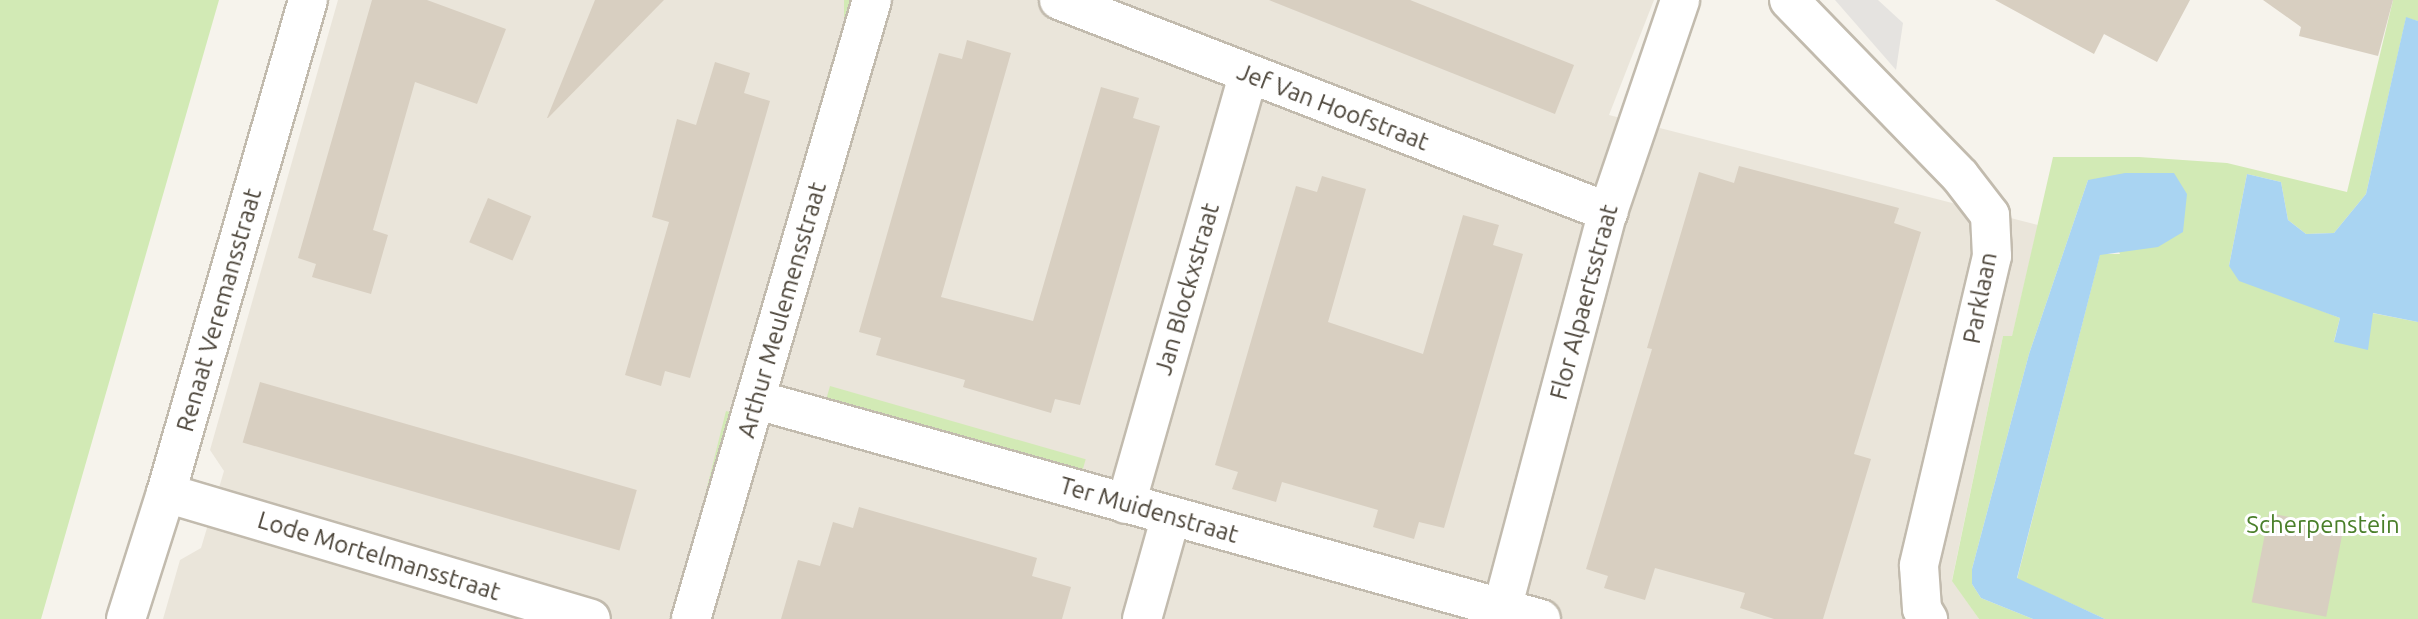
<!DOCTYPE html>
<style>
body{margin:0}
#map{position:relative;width:2418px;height:619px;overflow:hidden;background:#f6f3ec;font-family:Ubuntu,sans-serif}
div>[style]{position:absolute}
.residential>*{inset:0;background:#eae5da}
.green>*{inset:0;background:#d2eab5;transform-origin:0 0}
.parking>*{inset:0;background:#e5e3e0}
.water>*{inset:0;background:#a9d4f2}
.building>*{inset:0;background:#d8cfc1;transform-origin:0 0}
.roads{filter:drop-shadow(2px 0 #c2bbae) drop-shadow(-2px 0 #c2bbae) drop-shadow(0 2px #c2bbae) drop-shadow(0 -2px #c2bbae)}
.minor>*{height:38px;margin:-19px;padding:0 19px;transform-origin:19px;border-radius:19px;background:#fff}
span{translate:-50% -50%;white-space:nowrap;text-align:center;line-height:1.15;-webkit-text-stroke:6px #fff;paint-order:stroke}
.street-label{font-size:24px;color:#4b4439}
.park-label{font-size:24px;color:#4a7f2a}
</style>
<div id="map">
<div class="residential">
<div style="clip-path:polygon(338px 0,1654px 0,1609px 115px,2038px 225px,2012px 337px,2003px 336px,1952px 580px,1979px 619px,163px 619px,180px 560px,201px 548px,224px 471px,210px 450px)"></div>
</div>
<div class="green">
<div style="clip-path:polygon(0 0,219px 0,41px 619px,0 619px)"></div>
<div style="left:844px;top:0;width:13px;height:91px"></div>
<div style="clip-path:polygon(2393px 0,2418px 0,2418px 21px,2406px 18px,2366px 194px,2334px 233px,2306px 234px,2288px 220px,2281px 182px,2247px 174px,2229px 266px,2292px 299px,2340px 318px,2334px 341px,2372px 313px,2418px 322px,2418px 619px,2105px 619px,2017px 579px,2100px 254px,2120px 254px,2088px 180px,2029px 354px,1972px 569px,1972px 584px,1981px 598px,2033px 619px,1979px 619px,1952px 581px,2003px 336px,2012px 336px,2053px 157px,2139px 157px,2227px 163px,2347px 192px)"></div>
<div style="left:830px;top:386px;width:266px;height:12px;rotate:16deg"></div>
<div style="left:726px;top:411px;width:12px;height:176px;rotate:14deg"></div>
</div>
<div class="parking">
<div style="clip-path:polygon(1835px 0,1878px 0,1903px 23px,1896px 70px)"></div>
</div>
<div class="water">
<div style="clip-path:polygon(2406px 17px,2418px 21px,2418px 322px,2373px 313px,2368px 350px,2334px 342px,2340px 318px,2239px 281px,2229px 266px,2247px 174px,2281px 182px,2288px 220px,2306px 234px,2334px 233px,2366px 194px)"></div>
<div style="clip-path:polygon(2125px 173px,2174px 173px,2187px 194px,2183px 232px,2158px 247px,2100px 255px,2017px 578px,2105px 619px,2033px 619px,1981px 598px,1972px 584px,1972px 569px,2029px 354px,2088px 180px)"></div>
</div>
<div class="building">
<div style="clip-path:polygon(372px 0,427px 0,506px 29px,477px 104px,415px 82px,373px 230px,388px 235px,371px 294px,312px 277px,316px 264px,298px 258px)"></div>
<div style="clip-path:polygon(595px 0,664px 0,548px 118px,547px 118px)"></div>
<div style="clip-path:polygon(1269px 0,1410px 0,1574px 65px,1555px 114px)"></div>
<div style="clip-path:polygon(1995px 0,2190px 0,2157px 62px,2104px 34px,2094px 54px)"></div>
<div style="clip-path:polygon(2263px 0,2393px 0,2378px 56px,2299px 36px,2301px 27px)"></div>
<div style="clip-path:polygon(967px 40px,1011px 53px,941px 297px,1033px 321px,1101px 87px,1139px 98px,1133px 118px,1160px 126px,1080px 405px,1055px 399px,1051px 413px,963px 387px,965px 380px,876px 355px,881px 338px,859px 332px,939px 53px,962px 59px)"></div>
<div style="clip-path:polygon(715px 62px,750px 73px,744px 93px,770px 101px,690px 378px,665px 371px,661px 386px,625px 375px,669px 222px,652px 217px,677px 119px,696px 125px)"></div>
<div style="clip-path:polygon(1739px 166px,1899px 208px,1894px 223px,1921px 232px,1854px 454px,1871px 459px,1823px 619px,1774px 619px,1740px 608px,1745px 593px,1655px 568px,1645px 600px,1604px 588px,1608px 576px,1586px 569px,1652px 349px,1647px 348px,1699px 172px,1734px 183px)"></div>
<div style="clip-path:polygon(1322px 176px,1366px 189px,1328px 322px,1423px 354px,1463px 215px,1499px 225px,1493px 245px,1523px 254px,1444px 528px,1419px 522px,1414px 539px,1373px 527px,1378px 510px,1282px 482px,1276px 502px,1232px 489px,1238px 472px,1215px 465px,1296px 186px,1317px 192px)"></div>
<div style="left:488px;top:198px;width:47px;height:48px;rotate:23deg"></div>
<div style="left:260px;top:382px;width:392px;height:63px;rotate:16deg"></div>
<div style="clip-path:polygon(859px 507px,1037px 558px,1032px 576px,1071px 587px,1062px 619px,781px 619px,798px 560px,820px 566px,833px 522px,853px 528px)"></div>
<div style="left:2269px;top:513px;width:76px;height:91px;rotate:11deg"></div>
</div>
<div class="roads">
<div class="minor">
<div style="left:1059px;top:0;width:589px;rotate:21.11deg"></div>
<div style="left:1789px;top:0;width:245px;rotate:45.8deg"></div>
<div style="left:1960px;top:176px;width:49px;rotate:52.4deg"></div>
<div style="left:1990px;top:215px;width:41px;rotate:87.2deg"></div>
<div style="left:1992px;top:256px;width:318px;rotate:103.3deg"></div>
<div style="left:1919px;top:566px;width:43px;rotate:86deg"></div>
<div style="left:1922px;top:609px;width:12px;rotate:59deg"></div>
<div style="left:757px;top:400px;width:814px;rotate:15.61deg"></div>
<div style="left:166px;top:493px;width:443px;rotate:16.5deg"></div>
<div style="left:1126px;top:504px;width:446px;rotate:-74.1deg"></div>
<div style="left:1502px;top:609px;width:411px;rotate:-75.1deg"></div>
<div style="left:1608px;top:212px;width:224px;rotate:-71.2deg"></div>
<div style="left:126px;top:619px;width:132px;rotate:-72.4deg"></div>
<div style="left:166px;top:493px;width:513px;rotate:-73.93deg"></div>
<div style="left:691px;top:619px;width:645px;rotate:-73.7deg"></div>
<div style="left:1142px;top:619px;width:107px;rotate:-74.3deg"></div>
</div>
</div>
<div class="street-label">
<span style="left:1333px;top:107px;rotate:21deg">Jef Van Hoofstraat</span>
<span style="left:1187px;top:289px;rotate:-74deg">Jan Blockxstraat</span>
<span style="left:1980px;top:298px;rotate:-79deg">Parklaan</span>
<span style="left:1584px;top:302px;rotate:-75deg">Flor Alpaertsstraat</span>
<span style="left:219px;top:310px;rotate:-74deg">Renaat Veremansstraat</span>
<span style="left:782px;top:310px;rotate:-74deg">Arthur Meulemensstraat</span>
<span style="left:1149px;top:510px;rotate:16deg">Ter Muidenstraat</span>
<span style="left:379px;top:556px;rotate:17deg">Lode Mortelmansstraat</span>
</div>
<div class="park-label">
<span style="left:2323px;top:525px">Scherpenstein</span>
</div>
</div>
